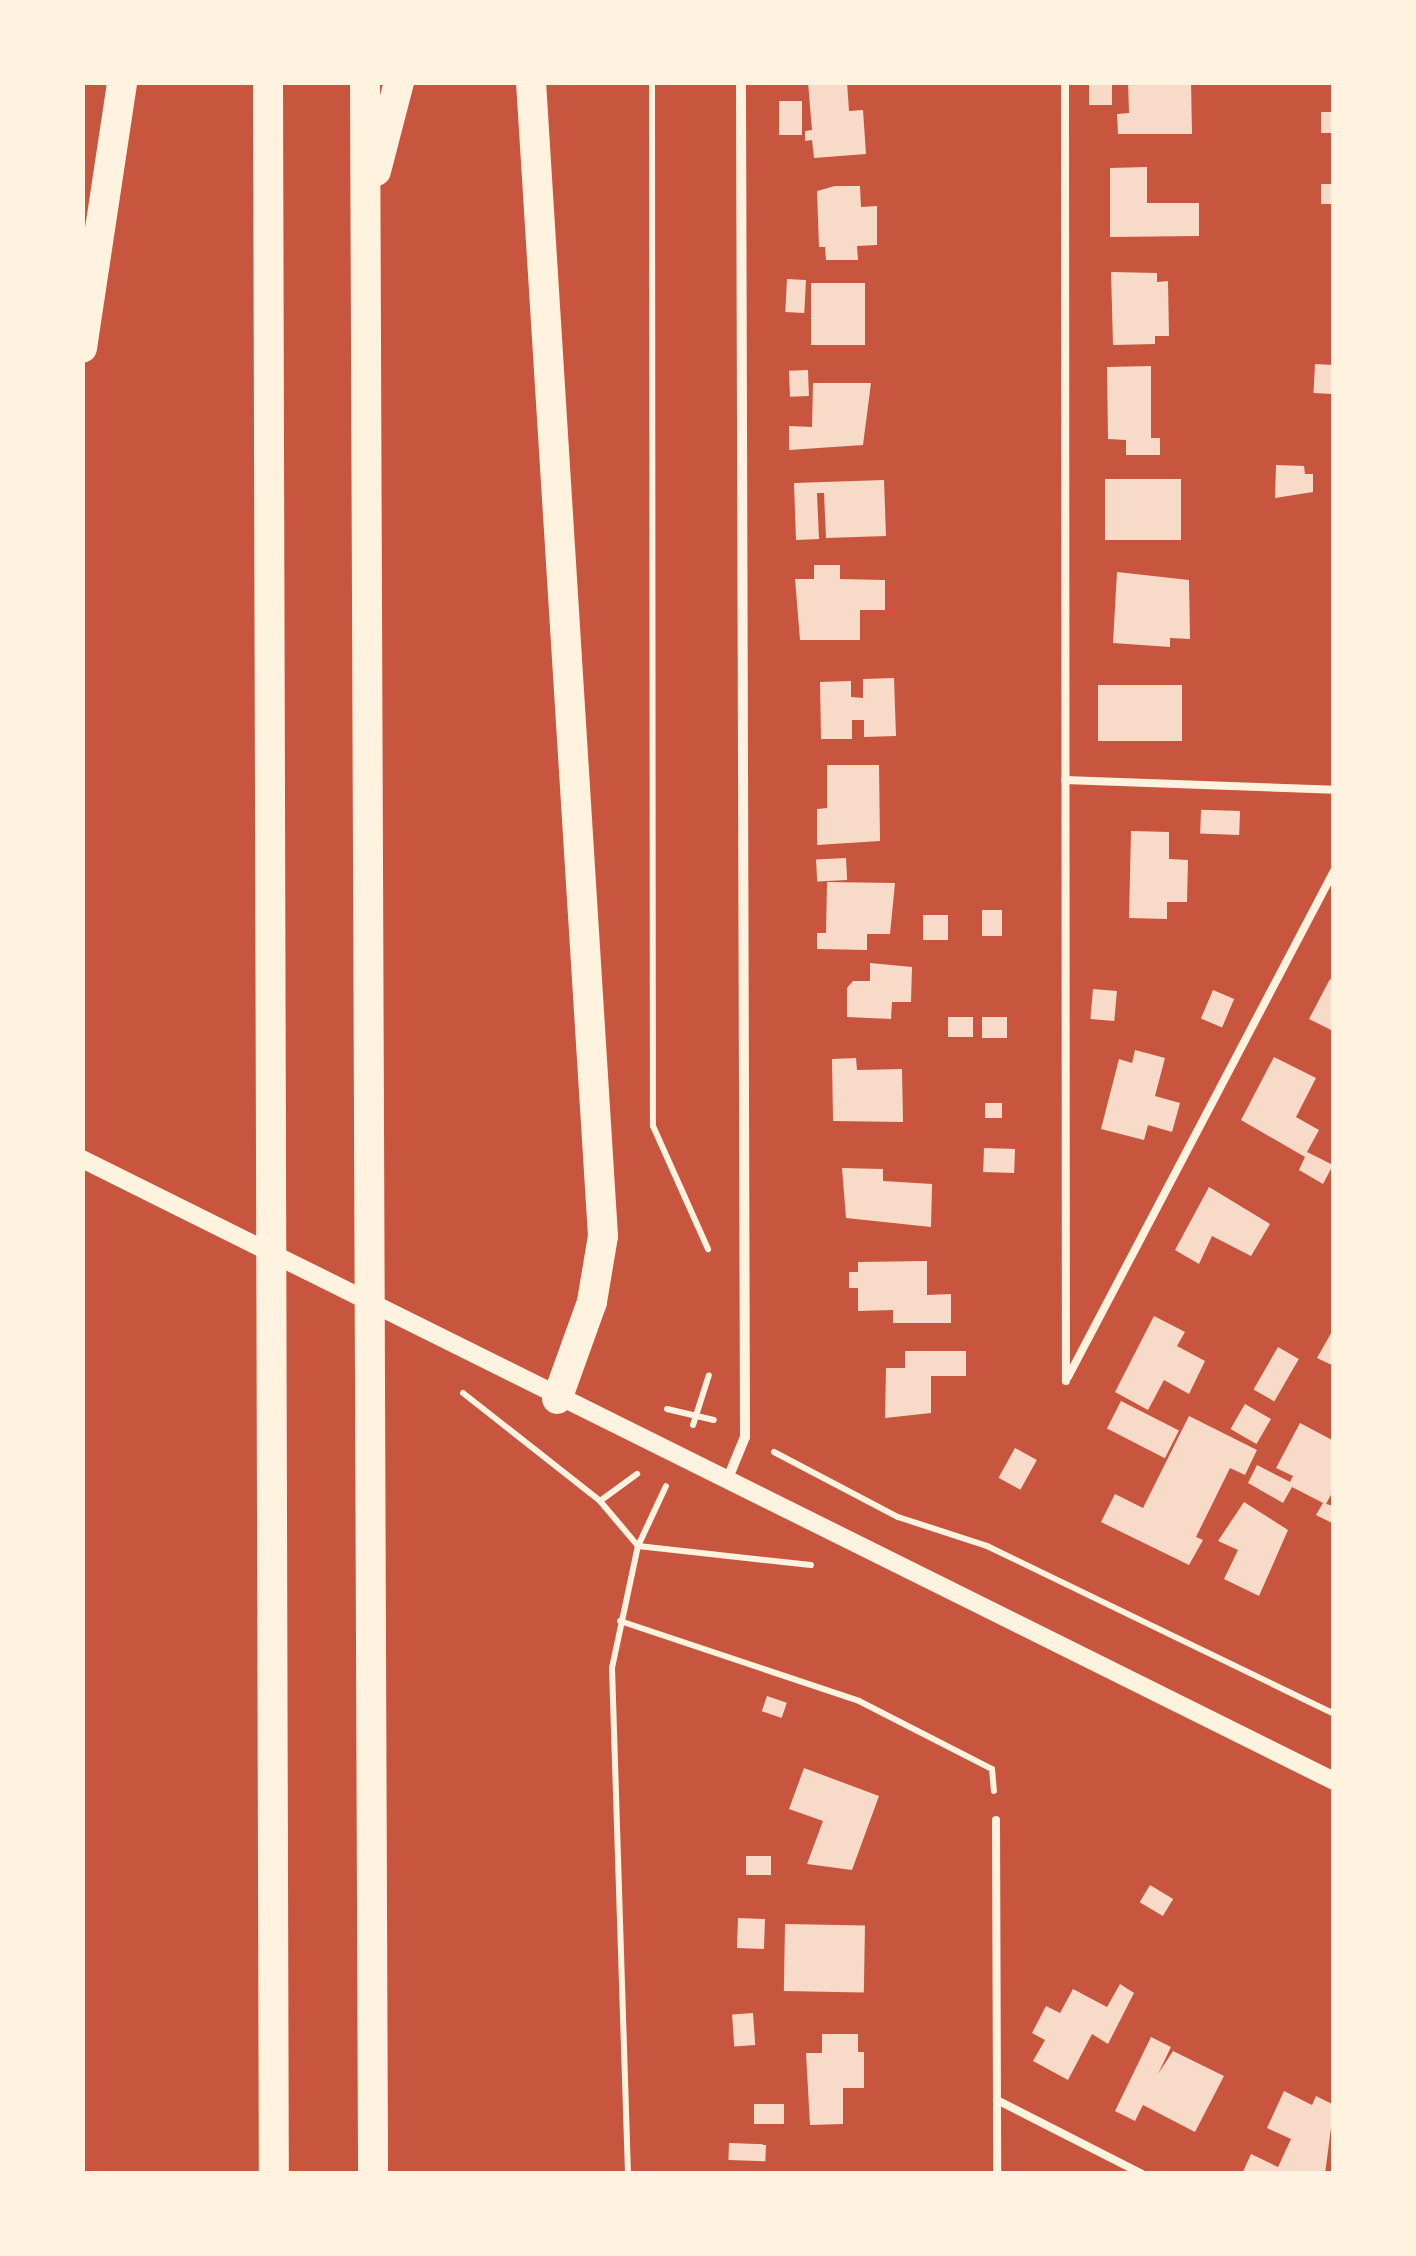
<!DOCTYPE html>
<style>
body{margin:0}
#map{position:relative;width:1416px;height:2256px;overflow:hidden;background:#c8553d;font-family:"Roboto Condensed",sans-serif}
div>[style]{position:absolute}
.building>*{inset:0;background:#f7dbc8;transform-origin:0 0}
.path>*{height:6px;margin:-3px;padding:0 3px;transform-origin:3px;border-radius:3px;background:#fff3e0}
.service>*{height:8px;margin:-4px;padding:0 4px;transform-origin:4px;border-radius:4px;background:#fff3e0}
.minor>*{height:10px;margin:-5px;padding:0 5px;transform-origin:5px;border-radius:5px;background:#fff3e0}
.tertiary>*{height:18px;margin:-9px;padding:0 9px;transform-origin:9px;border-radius:9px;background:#fff3e0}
.motorway>*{height:30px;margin:-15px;padding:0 15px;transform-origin:15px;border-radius:15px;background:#fff3e0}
span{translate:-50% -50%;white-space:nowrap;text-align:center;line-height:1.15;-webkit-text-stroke:10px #fff3e0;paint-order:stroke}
.frame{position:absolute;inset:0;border:85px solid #fff3e0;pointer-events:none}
</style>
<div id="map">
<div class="building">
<div style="clip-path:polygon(808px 82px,847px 82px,849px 111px,863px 110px,866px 154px,814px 158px,812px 140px,805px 141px,805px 131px,812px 130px)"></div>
<div style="left:1089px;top:82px;width:23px;height:23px"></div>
<div style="clip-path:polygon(1128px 82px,1191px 82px,1192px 134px,1118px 134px,1117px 114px,1129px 113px)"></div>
<div style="left:802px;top:101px;width:34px;height:23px;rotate:90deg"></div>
<div style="left:1321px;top:112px;width:13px;height:21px"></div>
<div style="clip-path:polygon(1147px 167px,1147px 203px,1199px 203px,1199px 236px,1110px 237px,1110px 168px)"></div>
<div style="left:1321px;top:184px;width:13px;height:20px"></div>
<div style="clip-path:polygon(835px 186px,860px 186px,861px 207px,877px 206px,877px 245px,857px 246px,858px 260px,826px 260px,825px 247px,819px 247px,817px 191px)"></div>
<div style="clip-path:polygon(1111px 272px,1157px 273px,1157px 282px,1168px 281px,1169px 336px,1155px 336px,1155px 344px,1113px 345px)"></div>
<div style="left:787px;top:279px;width:19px;height:33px;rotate:3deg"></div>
<div style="left:811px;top:283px;width:54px;height:62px"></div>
<div style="left:1315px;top:364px;width:19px;height:29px;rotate:3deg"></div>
<div style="clip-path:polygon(1151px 366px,1151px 438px,1160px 438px,1160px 455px,1126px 455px,1126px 440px,1108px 439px,1107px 367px)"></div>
<div style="left:808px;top:370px;width:26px;height:19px;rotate:88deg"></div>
<div style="clip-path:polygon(813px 383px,871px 383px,863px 445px,789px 450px,789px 426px,812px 427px)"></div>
<div style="clip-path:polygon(1276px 465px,1304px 466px,1305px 474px,1313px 474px,1313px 492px,1275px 498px)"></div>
<div style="left:1181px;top:479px;width:61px;height:76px;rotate:90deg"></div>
<div style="clip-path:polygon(884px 480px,886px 536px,826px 538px,824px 493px,817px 493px,819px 539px,796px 540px,794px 483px)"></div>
<div style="clip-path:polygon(814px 565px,840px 565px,840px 579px,885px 580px,885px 610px,860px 610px,860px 640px,800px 640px,795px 579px,814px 579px)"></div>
<div style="clip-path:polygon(1117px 572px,1189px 580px,1190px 639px,1170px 638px,1170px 647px,1113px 643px)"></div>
<div style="clip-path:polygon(894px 678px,896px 736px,864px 737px,864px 720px,852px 720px,852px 739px,821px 739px,820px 682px,851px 681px,851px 697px,863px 698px,863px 679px)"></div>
<div style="left:1182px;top:685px;width:56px;height:84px;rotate:90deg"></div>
<div style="clip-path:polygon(827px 765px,879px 765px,880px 841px,817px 845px,817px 809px,827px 808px)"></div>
<div style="left:1240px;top:811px;width:24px;height:39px;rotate:92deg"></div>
<div style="clip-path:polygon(1131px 831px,1169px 832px,1169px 859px,1188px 860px,1187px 902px,1167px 902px,1167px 919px,1129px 918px)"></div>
<div style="left:846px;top:858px;width:22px;height:30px;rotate:87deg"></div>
<div style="clip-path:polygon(827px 882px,895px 883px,890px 934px,867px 934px,867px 950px,817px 949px,817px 933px,826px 933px)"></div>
<div style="left:982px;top:910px;width:20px;height:26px"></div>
<div style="left:923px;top:915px;width:25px;height:25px"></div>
<div style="clip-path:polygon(870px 963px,912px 967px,911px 1002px,892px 1002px,891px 1019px,847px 1017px,847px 988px,853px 981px,870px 981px)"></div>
<div style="clip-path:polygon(1330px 979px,1334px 981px,1331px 1030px,1309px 1019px)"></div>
<div style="left:1093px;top:989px;width:24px;height:30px;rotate:5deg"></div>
<div style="left:1213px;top:990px;width:23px;height:31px;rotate:23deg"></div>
<div style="left:973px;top:1017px;width:20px;height:25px;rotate:90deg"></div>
<div style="left:1007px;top:1017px;width:21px;height:25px;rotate:90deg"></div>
<div style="clip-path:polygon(1135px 1050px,1165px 1058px,1155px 1096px,1180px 1103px,1172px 1132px,1148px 1125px,1144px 1140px,1101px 1129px,1119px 1059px,1132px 1063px)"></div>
<div style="clip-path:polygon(1274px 1057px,1316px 1078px,1296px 1117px,1319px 1130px,1307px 1152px,1333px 1165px,1323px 1184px,1299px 1170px,1305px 1157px,1241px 1120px)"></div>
<div style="clip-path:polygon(856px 1058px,857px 1070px,902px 1069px,903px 1122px,833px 1121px,832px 1059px)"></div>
<div style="left:985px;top:1103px;width:17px;height:15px"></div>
<div style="left:984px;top:1148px;width:31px;height:24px;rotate:2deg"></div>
<div style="clip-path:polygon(842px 1168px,883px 1169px,883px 1181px,932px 1184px,931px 1227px,846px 1218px)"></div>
<div style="clip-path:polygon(1209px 1187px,1270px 1224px,1251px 1256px,1212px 1236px,1199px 1264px,1175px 1250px)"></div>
<div style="clip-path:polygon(927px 1261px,927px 1295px,951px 1294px,951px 1323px,893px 1323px,893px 1310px,858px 1311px,858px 1288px,849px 1288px,849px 1272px,858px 1272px,858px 1262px)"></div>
<div style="clip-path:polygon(1154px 1316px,1185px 1332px,1177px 1346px,1205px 1361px,1189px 1394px,1164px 1380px,1148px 1410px,1115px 1392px)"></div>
<div style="clip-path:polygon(1334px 1328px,1334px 1366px,1317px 1358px)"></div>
<div style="left:1278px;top:1347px;width:24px;height:49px;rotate:30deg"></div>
<div style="clip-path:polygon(905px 1351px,966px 1351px,966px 1376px,931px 1376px,931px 1413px,885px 1418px,886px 1368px,905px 1368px)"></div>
<div style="left:1121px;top:1401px;width:65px;height:31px;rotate:27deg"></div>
<div style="left:1245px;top:1404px;width:30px;height:29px;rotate:30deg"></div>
<div style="clip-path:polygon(1189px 1416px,1257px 1450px,1245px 1475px,1230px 1468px,1196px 1537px,1203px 1540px,1189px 1565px,1101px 1522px,1115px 1494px,1143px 1508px)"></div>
<div style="clip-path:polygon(1300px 1423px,1334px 1441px,1334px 1489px,1326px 1504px,1334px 1506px,1334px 1524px,1316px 1515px,1323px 1503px,1292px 1487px,1283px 1503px,1248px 1483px,1257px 1465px,1290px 1482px,1293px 1476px,1276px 1468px)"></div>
<div style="left:1015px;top:1448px;width:25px;height:34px;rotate:29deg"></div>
<div style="clip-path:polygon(1244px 1502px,1288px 1530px,1259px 1596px,1224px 1579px,1238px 1550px,1218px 1541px)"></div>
<div style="left:767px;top:1696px;width:21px;height:16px;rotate:19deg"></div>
<div style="clip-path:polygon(804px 1768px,879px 1796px,852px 1870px,807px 1864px,823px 1821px,789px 1809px)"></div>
<div style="left:746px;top:1856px;width:25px;height:19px"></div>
<div style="left:1150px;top:1885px;width:27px;height:20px;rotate:31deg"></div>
<div style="left:738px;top:1918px;width:27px;height:30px;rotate:2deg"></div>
<div style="left:785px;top:1924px;width:80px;height:67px;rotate:1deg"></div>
<div style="clip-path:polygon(1120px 1984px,1134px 1993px,1108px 2044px,1092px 2034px,1068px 2080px,1033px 2061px,1045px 2040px,1032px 2033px,1046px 2006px,1060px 2013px,1073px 1989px,1107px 2007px)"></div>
<div style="left:753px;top:2013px;width:32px;height:21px;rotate:86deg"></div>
<div style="clip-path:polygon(822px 2034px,858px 2034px,858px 2052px,864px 2052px,864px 2088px,843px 2088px,843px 2124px,810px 2125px,806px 2053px,822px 2053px)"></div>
<div style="clip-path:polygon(1151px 2037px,1171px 2047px,1158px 2074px,1173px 2051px,1224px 2076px,1195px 2132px,1143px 2105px,1135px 2121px,1115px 2111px)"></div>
<div style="clip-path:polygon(1284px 2091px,1312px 2105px,1316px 2096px,1334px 2105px,1325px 2174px,1242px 2174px,1251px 2154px,1278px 2167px,1291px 2139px,1267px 2128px)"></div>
<div style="left:784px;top:2104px;width:20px;height:30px;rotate:90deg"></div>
<div style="left:729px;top:2143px;width:37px;height:17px;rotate:2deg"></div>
</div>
<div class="path">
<div style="left:652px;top:82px;width:1044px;rotate:89.95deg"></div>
<div style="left:653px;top:1126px;width:135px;rotate:65.9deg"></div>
<div style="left:463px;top:1393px;width:174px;rotate:38.2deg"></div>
<div style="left:600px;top:1501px;width:59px;rotate:49.8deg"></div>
<div style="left:638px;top:1546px;width:174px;rotate:6.3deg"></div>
<div style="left:667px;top:1409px;width:48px;rotate:13.2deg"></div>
<div style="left:693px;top:1425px;width:52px;rotate:-72.3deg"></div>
<div style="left:774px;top:1452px;width:140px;rotate:27.7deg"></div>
<div style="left:898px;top:1517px;width:94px;rotate:18deg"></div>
<div style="left:987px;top:1546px;width:386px;rotate:25.8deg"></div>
<div style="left:600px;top:1501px;width:46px;rotate:-36.1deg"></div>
<div style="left:620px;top:1621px;width:252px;rotate:18.5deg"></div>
<div style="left:859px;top:1701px;width:149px;rotate:27.1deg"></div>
<div style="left:992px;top:1769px;width:22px;rotate:85deg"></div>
<div style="left:628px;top:2174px;width:506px;rotate:-91.81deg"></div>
<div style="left:612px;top:1668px;width:125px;rotate:-78deg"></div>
<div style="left:638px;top:1546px;width:66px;rotate:-65deg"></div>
</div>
<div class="service">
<div style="left:1065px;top:82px;width:1299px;rotate:89.96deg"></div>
<div style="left:1065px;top:780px;width:269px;rotate:2.1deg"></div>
<div style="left:1068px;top:1377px;width:572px;rotate:-62.27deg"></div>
<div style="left:996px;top:1820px;width:354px;rotate:89.8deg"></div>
<div style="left:997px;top:2100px;width:163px;rotate:27deg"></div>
</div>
<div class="minor">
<div style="left:726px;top:1483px;width:50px;rotate:-67.6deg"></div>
<div style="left:745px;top:1437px;width:1355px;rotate:-90.17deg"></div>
</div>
<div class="tertiary">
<div style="left:82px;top:1159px;width:1398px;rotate:26.42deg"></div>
</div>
<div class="motorway">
<div style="left:268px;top:82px;width:2092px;rotate:89.84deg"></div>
<div style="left:365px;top:82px;width:2092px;rotate:89.78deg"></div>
<div style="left:531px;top:82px;width:1156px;rotate:86.43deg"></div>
<div style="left:603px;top:1236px;width:67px;rotate:99.5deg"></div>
<div style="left:592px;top:1302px;width:103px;rotate:109.8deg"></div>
<div style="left:376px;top:171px;width:92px;rotate:-75.5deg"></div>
<div style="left:82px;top:348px;width:269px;rotate:-81.4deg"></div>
</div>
<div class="frame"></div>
</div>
